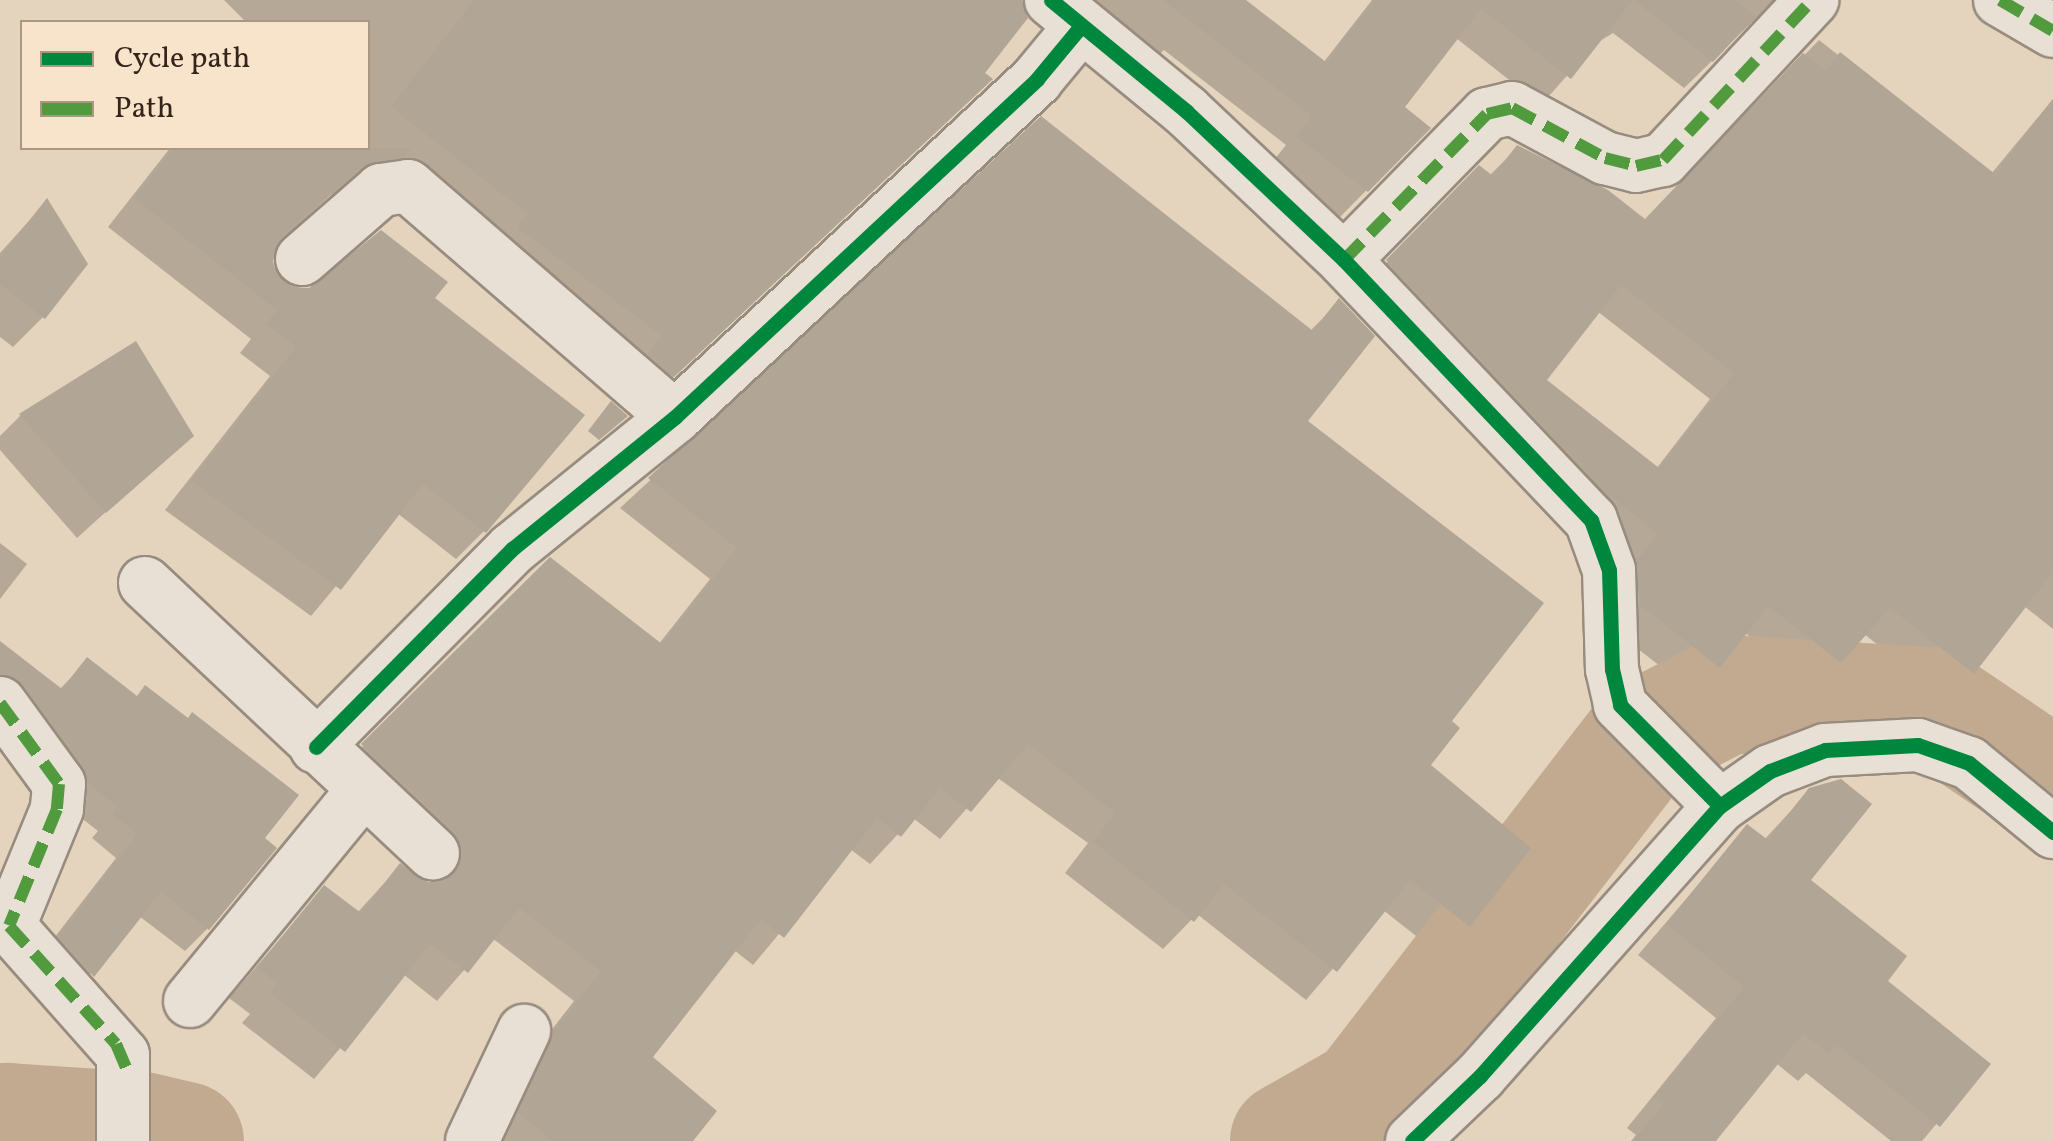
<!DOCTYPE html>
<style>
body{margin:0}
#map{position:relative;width:2053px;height:1141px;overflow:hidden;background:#e4d3bd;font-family:Vollkorn,serif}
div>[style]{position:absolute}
.shadow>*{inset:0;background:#0003}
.river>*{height:118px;margin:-59px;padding:0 59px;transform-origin:59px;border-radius:59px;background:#c2aa90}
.building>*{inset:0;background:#b1a596}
.roads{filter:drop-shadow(2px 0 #988c7f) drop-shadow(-2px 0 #988c7f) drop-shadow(0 2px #988c7f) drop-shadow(0 -2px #988c7f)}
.street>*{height:52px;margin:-26px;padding:0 26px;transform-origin:26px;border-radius:26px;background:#e8e0d5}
.quiet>*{height:12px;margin-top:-6px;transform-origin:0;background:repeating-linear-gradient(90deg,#519b3e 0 25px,transparent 0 37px)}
.cycleway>*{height:15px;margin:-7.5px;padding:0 7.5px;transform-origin:7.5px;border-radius:7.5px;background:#00873e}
span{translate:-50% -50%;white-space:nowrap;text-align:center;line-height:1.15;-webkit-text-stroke:9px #f8e4ca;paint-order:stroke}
.legend{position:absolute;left:20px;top:20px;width:350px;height:130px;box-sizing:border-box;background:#f8e4ca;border:2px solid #aa9784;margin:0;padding:12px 18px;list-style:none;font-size:30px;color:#35241c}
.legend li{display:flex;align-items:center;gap:20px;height:50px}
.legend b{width:50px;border:2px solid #aa9784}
</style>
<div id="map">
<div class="shadow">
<div style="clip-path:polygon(224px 0,1021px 0,962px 107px,645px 403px,502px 243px,397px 161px,374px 184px,331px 195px,271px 250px,277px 280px,309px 291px,432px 299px,484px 531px,456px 559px,397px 513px,311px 616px,165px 510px,270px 376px,240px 353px,251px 339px,108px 227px,170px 148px,368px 148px,368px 22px,246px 22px)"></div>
<div style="clip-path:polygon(1040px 0,1242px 0,1323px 63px,1372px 0,1775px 0,1684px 88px,1613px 33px,1595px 44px,1541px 105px,1456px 38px,1401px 108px,1428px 128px,1339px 218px,1270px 165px,1286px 145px,1164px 50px,1137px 76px)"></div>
<div style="clip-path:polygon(evenodd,1819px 40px,1991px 174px,2053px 99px,2053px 629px,2024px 606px,1946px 698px,1864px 634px,1814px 687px,1744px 632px,1692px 691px,1615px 631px,1613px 588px,1634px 560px,1583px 520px,1362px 288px,1479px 168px,1489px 176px,1517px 148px,1644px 222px,1819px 40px,1597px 311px,1710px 399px,1656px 469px,1543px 380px,1597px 311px)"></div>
<div style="clip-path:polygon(1041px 120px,1310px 331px,1339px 302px,1305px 421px,1448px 722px,1428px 765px,1468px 925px,1439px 954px,1383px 910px,1306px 1000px,1197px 914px,1163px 949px,1065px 873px,1088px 843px,995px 776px,940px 839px,913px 818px,870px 864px,850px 849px,753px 965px,734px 950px,650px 1057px,690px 1141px,492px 1141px,525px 1064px,574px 1001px,492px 938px,437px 1001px,403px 974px,314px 1079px,242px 1023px,250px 1014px,229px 998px,325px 888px,357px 913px,400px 866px,432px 884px,425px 861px,334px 775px,550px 560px,658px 645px,710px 579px,620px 508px)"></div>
<div style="clip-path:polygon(46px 202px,43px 317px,13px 347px,0 337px,0 253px)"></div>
<div style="clip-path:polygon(135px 345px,191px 435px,77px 538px,0 450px,0 436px,20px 416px)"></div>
<div style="clip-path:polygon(0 543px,27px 564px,0 599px)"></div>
<div style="clip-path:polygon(0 644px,59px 690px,87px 661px,262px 839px,207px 929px,185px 951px,139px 916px,70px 998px,37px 960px,116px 858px,92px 838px,98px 831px,66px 806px,0 712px)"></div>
<div style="clip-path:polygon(1810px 790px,1808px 880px,1884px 981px,1987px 1064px,1922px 1141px,1891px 1141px,1806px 1073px,1798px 1081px,1776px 1063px,1712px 1141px,1631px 1141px,1636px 1135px,1627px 1128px,1716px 1018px,1638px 955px,1748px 827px,1764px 840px)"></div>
</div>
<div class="river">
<div style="left:0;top:1129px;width:11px;rotate:-41deg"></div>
<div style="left:8px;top:1122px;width:134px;rotate:3.8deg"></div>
<div style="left:142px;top:1131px;width:44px;rotate:13.1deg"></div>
<div style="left:1289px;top:1141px;width:89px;rotate:-29.7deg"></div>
<div style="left:1366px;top:1097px;width:453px;rotate:-52.3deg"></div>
<div style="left:1643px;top:738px;width:97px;rotate:-27.1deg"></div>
<div style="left:1729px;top:694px;width:203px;rotate:3.4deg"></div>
<div style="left:1932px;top:706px;width:146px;rotate:34.1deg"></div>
</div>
<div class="building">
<div style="clip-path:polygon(474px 0,1022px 0,1028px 18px,985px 73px,993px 79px,674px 377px,648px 354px,662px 336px,517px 227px,528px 214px,391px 107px)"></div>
<div style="clip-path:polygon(1163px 0,1246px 0,1326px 62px,1375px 0,1633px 0,1571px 79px,1481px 9px,1405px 107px,1431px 128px,1368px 192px,1296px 136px,1312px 116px)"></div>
<div style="clip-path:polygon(1634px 0,1735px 0,1756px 16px,1713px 62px)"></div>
<div style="clip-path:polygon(evenodd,1840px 52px,1995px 174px,2053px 99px,2053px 572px,1974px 674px,1890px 608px,1841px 663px,1768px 606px,1720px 668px,1640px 605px,1637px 560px,1658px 534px,1609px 495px,1386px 260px,1479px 165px,1493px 176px,1517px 145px,1608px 190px,1645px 219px,1803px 53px,1826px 71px,1840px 52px,1621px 285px,1734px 373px,1659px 468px,1547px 380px,1621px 285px)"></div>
<div style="clip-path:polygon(1041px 116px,1313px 331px,1339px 298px,1375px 336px,1308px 421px,1544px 603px,1452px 721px,1460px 728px,1431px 765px,1531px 848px,1470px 927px,1410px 880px,1337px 972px,1224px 884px,1194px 922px,1093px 842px,1115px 813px,1028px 744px,971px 812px,940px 788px,901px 837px,877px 818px,784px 938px,761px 919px,653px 1057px,717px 1111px,693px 1141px,553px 1141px,518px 1113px,553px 1032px,601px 971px,519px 908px,468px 973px,430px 944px,345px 1052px,270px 993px,277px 983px,257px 967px,324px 885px,361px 913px,400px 863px,425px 882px,441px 882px,462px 861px,454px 831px,361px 744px,550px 557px,662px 644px,737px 548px,648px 478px)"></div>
<div style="clip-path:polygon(173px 148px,412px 148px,405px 156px,361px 167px,282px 236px,272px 264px,291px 287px,309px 288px,381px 230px,448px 282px,435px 298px,585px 415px,486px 533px,423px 484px,341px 590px,191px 481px,296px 347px,266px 324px,277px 310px,134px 198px)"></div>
<div style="clip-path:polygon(47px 198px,88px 264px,45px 319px,0 284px,0 258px)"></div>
<div style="clip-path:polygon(136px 341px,194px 436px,106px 513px,19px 414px)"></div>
<div style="clip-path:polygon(611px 401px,628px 416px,599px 440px,588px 431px)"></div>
<div style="clip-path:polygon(0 641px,62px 689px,87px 657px,137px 696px,145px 685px,188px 718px,192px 712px,299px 795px,265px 838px,277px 848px,209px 930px,161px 892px,94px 977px,58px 936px,137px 834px,112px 814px,118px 807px,88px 783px,83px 766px,24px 685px,0 674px)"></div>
<div style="clip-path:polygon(1841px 779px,1872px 804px,1811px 880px,1907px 956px,1888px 981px,1991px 1064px,1940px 1127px,1837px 1045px,1829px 1054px,1803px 1033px,1716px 1141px,1633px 1141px,1664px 1104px,1654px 1097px,1744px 987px,1666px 924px,1747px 824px,1768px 840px,1809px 788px)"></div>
</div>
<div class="roads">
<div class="street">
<div style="left:1051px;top:0;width:175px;rotate:39.4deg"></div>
<div style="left:1186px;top:111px;width:217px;rotate:43.3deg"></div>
<div style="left:1344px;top:260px;width:359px;rotate:46.5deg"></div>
<div style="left:1591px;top:520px;width:53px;rotate:70.2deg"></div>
<div style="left:1609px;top:570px;width:99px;rotate:88.3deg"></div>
<div style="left:1612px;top:669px;width:37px;rotate:77deg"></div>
<div style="left:1620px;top:705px;width:142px;rotate:45.3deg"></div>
<div style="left:2000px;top:0;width:61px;rotate:30.3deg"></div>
<div style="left:302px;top:259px;width:105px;rotate:-41.1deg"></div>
<div style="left:381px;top:190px;width:27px;rotate:-8deg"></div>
<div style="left:408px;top:186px;width:353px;rotate:40.9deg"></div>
<div style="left:1344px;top:260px;width:204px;rotate:-45.6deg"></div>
<div style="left:1487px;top:114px;width:26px;rotate:-13deg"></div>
<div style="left:1512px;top:108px;width:106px;rotate:28.3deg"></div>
<div style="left:1605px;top:158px;width:32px;rotate:14deg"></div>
<div style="left:1636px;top:166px;width:28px;rotate:-13deg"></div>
<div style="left:1663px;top:160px;width:219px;rotate:-47deg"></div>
<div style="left:145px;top:583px;width:395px;rotate:43.2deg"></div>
<div style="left:0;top:703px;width:100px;rotate:53.9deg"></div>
<div style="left:59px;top:784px;width:25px;rotate:95deg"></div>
<div style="left:57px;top:809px;width:126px;rotate:112.3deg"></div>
<div style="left:9px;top:926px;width:172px;rotate:48.5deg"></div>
<div style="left:123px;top:1055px;width:86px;rotate:90deg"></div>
<div style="left:316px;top:747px;width:279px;rotate:-45.3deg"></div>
<div style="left:512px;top:549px;width:210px;rotate:-39deg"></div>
<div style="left:675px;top:417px;width:495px;rotate:-43deg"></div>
<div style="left:1037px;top:79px;width:69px;rotate:-50.3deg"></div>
<div style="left:190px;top:1001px;width:274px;rotate:-50.6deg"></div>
<div style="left:472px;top:1141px;width:122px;rotate:-64.7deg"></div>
<div style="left:1412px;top:1141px;width:94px;rotate:-43.7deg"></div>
<div style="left:1480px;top:1076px;width:361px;rotate:-48.4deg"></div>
<div style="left:1720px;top:806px;width:61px;rotate:-35deg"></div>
<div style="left:1770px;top:771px;width:59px;rotate:-20.9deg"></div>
<div style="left:1825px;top:750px;width:93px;rotate:-3.1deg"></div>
<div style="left:1918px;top:745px;width:54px;rotate:19.4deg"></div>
<div style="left:1969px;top:763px;width:109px;rotate:39.4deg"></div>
</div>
</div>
<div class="quiet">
<div style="left:2000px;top:0;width:61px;rotate:30.3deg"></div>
<div style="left:1344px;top:260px;width:204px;rotate:-45.6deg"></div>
<div style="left:1487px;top:114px;width:26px;rotate:-13deg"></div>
<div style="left:1512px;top:108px;width:106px;rotate:28.3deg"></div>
<div style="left:1605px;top:158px;width:32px;rotate:14deg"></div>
<div style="left:1636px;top:166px;width:28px;rotate:-13deg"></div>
<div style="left:1663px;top:160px;width:219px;rotate:-47deg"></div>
<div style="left:0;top:703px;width:100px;rotate:53.9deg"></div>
<div style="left:59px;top:784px;width:25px;rotate:95deg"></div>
<div style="left:57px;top:809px;width:126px;rotate:112.3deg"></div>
<div style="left:9px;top:926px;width:159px;rotate:47.8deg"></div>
<div style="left:116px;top:1044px;width:26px;rotate:67deg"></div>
</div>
<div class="cycleway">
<div style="left:1051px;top:0;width:175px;rotate:39.4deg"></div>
<div style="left:1186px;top:111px;width:217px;rotate:43.3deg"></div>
<div style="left:1344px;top:260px;width:359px;rotate:46.5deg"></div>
<div style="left:1591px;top:520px;width:53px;rotate:70.2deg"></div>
<div style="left:1609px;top:570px;width:99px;rotate:88.3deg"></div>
<div style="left:1612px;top:669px;width:37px;rotate:77deg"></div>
<div style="left:1620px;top:705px;width:142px;rotate:45.3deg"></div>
<div style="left:316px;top:747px;width:279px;rotate:-45.3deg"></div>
<div style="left:512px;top:549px;width:210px;rotate:-39deg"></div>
<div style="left:675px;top:417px;width:495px;rotate:-43deg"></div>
<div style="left:1037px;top:79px;width:69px;rotate:-50.3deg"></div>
<div style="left:1412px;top:1141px;width:94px;rotate:-43.7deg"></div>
<div style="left:1480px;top:1076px;width:361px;rotate:-48.4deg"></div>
<div style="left:1720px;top:806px;width:61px;rotate:-35deg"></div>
<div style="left:1770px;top:771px;width:59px;rotate:-20.9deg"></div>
<div style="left:1825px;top:750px;width:93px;rotate:-3.1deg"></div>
<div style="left:1918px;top:745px;width:54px;rotate:19.4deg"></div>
<div style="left:1969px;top:763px;width:109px;rotate:39.4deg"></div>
</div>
<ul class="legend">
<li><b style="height:12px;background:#00873e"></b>Cycle path</li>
<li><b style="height:12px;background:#519b3e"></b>Path</li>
</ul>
</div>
